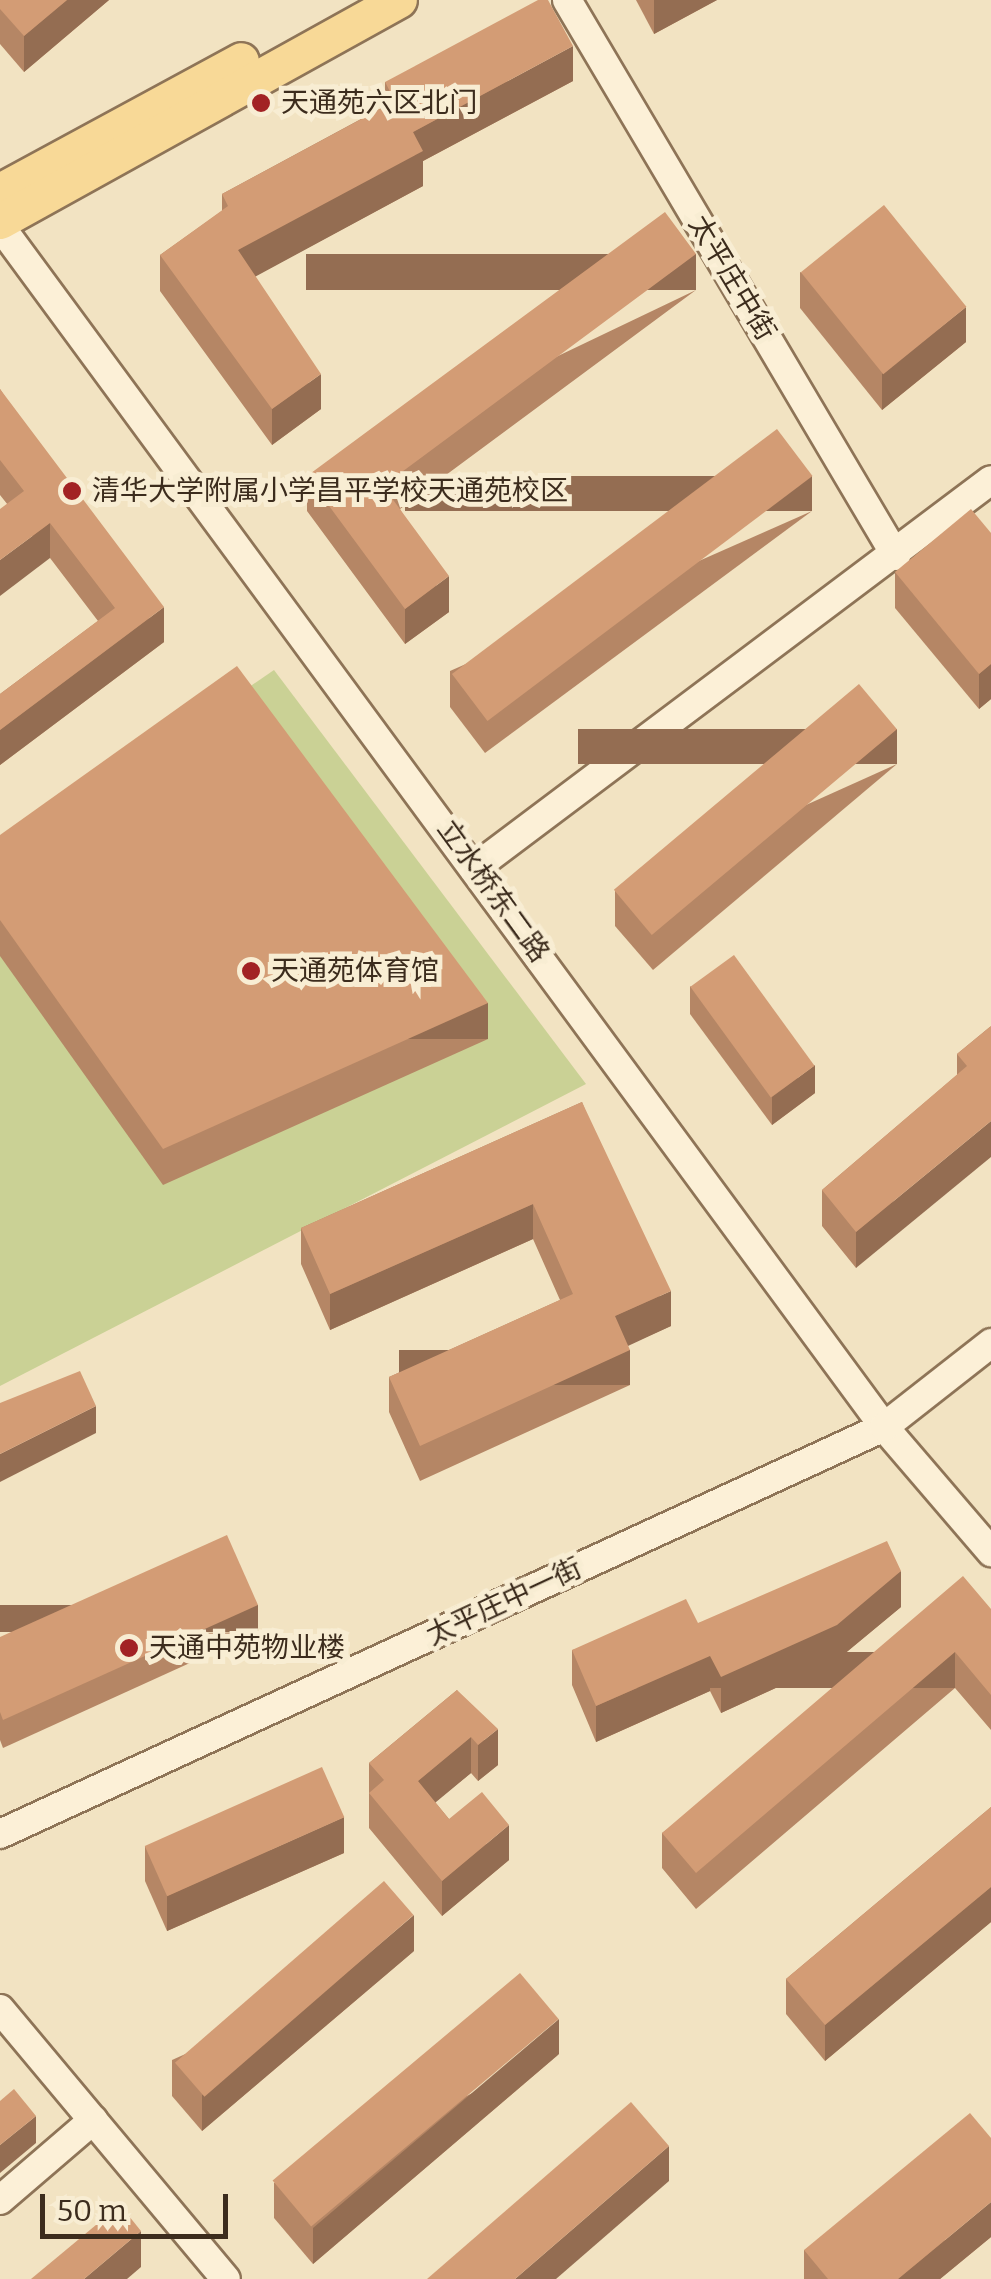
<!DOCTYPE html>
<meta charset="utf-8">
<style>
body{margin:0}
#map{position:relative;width:991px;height:2279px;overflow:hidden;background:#f2e3c2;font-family:Bitter,"Noto Sans SC",serif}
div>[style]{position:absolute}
.green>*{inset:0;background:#cad195}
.roads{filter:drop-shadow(2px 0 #8e7457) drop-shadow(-2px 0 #8e7457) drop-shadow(0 2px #8e7457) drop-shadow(0 -2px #8e7457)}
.minor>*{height:28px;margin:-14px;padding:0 14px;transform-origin:14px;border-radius:14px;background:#fcf0d7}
.major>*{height:35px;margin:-17.5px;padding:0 17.5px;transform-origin:17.5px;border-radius:17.5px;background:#f8d997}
.wall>*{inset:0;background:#b58665}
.shaded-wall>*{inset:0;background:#946d52;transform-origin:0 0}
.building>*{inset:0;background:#d39c75;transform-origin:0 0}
.dots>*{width:28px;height:28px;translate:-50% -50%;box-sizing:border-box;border:5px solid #f8edd3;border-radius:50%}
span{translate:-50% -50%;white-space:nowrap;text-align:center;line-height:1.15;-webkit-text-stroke:10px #f8edd3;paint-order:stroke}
.poi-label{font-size:28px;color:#3c2c1d}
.left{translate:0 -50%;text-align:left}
.street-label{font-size:28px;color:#3c2c1d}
.scale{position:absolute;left:40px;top:2194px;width:188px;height:45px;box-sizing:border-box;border:5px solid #3c2c1d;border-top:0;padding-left:12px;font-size:30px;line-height:35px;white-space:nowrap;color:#3c2c1d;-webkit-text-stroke:8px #f8edd3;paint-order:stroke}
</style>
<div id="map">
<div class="green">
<div style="clip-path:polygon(274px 670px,586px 1084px,0 1386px,0 858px)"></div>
</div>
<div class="roads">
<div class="minor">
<div style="left:567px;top:0;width:646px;rotate:59.39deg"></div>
<div style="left:0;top:226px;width:1491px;rotate:53.64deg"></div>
<div style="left:884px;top:1427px;width:165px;rotate:49.4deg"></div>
<div style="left:476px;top:867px;width:644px;rotate:-36.92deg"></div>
<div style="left:0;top:1834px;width:973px;rotate:-24.72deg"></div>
<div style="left:884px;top:1427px;width:136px;rotate:-38.1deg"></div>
<div style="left:0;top:2009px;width:352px;rotate:50.1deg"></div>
<div style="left:0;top:2200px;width:123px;rotate:-40.7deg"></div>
</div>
<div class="major">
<div style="left:0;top:191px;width:274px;rotate:-28.5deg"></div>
<div style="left:0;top:221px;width:456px;rotate:-29deg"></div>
</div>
</div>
<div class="wall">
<div style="clip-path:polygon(0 0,109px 0,24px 72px,0 44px)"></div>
<div style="clip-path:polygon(636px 0,717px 0,654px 34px)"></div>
<div style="clip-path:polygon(573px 81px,423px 161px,423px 186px,255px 276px,321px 409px,272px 445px,160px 291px,160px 255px,222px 211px,222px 194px,385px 106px,385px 82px)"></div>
<div style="clip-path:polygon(800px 272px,966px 342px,882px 410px,800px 308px)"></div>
<div style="clip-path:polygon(696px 290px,400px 509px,449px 612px,405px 644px,307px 511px,307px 476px)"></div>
<div style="clip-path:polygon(0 389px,164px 642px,0 765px,0 694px,98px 621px,50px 558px,0 495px)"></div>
<div style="clip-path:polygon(812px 511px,485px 753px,450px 707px,450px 671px)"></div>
<div style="clip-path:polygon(991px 533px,991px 699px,979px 709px,895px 608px,895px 572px)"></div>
<div style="clip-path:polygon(897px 764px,653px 970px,615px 926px,615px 891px)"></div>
<div style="clip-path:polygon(0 835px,488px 1039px,163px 1185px,0 956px)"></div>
<div style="clip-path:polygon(690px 986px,815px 1093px,772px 1125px,690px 1014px)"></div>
<div style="clip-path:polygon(991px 1026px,856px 1268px,822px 1226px,822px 1190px,957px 1075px,957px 1054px)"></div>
<div style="clip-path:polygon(582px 1102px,671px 1326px,628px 1345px,630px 1385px,420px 1481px,389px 1412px,389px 1377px,560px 1300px,533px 1239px,330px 1330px,301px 1264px,301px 1228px)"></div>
<div style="clip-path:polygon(901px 1607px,837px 1660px,721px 1713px,710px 1691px,596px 1742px,572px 1685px,572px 1650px,698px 1623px)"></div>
<div style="clip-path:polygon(991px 1609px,991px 1730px,955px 1688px,696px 1909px,662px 1868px,662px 1833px)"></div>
<div style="clip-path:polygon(258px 1632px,3px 1748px,0 1740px,0 1637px)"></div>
<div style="clip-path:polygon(457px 1690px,498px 1765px,478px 1781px,471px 1773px,435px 1802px,449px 1819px,509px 1860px,442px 1916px,369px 1828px,369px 1763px)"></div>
<div style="clip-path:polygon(991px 1807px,991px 1922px,825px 2061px,786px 2014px,786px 1979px)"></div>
<div style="clip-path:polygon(145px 1846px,344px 1853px,167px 1931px,145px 1881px)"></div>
<div style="clip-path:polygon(414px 1951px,202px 2131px,172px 2096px,172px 2060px)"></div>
<div style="clip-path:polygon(559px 2054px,313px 2264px,274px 2218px,274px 2183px)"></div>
<div style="clip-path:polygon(991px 2237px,940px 2279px,804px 2279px,804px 2250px)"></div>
</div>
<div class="shaded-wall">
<div style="clip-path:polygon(67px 0,109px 0,24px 72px,24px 36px)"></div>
<div style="clip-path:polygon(654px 0,717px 0,654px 34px)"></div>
<div style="clip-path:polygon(573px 46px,573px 81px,423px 161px,423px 186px,238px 286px,238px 250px,413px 132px)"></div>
<div style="left:696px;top:254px;width:36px;height:390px;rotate:90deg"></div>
<div style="clip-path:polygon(966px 307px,966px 342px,882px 410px,882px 374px)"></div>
<div style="clip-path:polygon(321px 374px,321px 409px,272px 445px,272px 409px)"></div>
<div style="left:812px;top:476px;width:35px;height:407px;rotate:90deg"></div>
<div style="clip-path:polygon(50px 523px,50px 558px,0 596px,0 560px)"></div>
<div style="clip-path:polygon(449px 576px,449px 612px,405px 644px,405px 609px)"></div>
<div style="clip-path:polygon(164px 607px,164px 642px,0 765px,0 730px)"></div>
<div style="clip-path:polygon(991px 664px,991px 699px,979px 709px,979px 674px)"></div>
<div style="left:897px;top:729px;width:35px;height:319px;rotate:90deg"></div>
<div style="left:488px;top:1003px;width:36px;height:356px;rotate:90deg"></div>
<div style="clip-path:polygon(815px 1065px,815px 1093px,772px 1125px,772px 1097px)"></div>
<div style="clip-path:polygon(991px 1121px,991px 1157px,856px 1268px,856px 1232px)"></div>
<div style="clip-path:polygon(533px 1204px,533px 1239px,330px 1330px,330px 1294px)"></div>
<div style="clip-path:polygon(671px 1291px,671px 1326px,615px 1352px,615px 1316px)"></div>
<div style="left:630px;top:1350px;width:35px;height:231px;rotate:90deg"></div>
<div style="clip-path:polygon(96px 1406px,96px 1433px,0 1482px,0 1454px)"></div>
<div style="clip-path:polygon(901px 1571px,901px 1607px,837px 1660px,721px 1713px,721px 1677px)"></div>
<div style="left:258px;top:1605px;width:27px;height:280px;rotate:90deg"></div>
<div style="left:955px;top:1652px;width:36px;height:340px;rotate:90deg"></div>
<div style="clip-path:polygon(710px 1656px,710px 1691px,596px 1742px,596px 1706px)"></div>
<div style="clip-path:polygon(498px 1729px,498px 1765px,478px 1781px,478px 1745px)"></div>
<div style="clip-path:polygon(471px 1737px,471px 1773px,418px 1817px,418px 1781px)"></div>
<div style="clip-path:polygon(344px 1817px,344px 1853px,167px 1931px,167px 1896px)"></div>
<div style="clip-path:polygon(509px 1825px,509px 1860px,442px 1916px,442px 1881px)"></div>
<div style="clip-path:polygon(991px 1887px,991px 1922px,825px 2061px,825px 2025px)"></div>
<div style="clip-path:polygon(414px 1915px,414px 1951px,202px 2131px,202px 2095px)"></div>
<div style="clip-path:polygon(559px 2019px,559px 2054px,313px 2264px,313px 2228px)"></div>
<div style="clip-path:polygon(36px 2116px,36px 2143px,0 2173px,0 2145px)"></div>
<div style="clip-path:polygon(669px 2146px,669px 2181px,556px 2279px,515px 2279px)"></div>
<div style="clip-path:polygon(991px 2202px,991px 2237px,940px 2279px,898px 2279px)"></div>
<div style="clip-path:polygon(141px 2231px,141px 2267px,127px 2279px,84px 2279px)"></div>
</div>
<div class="building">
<div style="clip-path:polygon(0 0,67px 0,24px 36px,0 9px)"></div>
<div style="clip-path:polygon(538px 0,548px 0,573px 46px,413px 132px,423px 151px,238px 250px,321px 374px,272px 409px,160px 255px,228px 206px,222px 194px,395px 101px,385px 82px)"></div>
<div style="left:884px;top:205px;width:131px;height:107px;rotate:51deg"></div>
<div style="clip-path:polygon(665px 212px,696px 254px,383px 486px,449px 576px,405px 609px,307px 476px)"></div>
<div style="clip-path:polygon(0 389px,164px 607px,0 730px,0 694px,115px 608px,50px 523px,0 560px,0 509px,24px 491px,0 460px)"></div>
<div style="left:777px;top:429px;width:59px;height:407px;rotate:53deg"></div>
<div style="clip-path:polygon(971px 509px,991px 533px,991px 664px,979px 674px,895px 572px)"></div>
<div style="clip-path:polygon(237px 666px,488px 1003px,163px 1149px,0 920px,0 835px)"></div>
<div style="left:859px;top:684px;width:59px;height:320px;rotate:50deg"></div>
<div style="left:734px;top:955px;width:137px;height:54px;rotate:54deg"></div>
<div style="clip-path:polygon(991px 1026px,991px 1121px,856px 1232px,822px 1190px,967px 1066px,957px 1054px)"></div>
<div style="clip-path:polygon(582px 1102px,671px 1291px,615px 1316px,630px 1350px,420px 1446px,389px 1377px,573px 1294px,533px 1204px,330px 1294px,301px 1228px)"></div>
<div style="clip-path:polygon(80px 1371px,96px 1406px,0 1454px,0 1403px)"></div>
<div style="clip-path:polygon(227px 1535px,258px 1605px,3px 1720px,0 1712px,0 1637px)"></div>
<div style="clip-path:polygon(887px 1541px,901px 1571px,837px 1625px,721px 1677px,710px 1656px,596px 1706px,572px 1650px,686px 1599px,698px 1623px)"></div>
<div style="clip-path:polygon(963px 1576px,991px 1609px,991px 1695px,955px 1652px,696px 1873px,662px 1833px)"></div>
<div style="clip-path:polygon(457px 1690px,498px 1729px,478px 1745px,471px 1737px,418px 1781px,449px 1819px,482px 1792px,509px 1825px,442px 1881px,369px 1793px,384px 1780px,369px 1763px)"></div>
<div style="left:322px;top:1767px;width:55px;height:194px;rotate:66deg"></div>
<div style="clip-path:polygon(991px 1807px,991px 1887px,825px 2025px,786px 1979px)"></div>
<div style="left:384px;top:1881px;width:45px;height:277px;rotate:49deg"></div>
<div style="left:520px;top:1973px;width:60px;height:323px;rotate:50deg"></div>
<div style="clip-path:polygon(14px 2089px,36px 2116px,0 2145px,0 2101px)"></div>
<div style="clip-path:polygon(631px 2102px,669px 2146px,515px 2279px,427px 2279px)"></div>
<div style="clip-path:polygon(970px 2113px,991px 2138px,991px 2202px,898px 2279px,828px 2279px,804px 2250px)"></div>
<div style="clip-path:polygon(120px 2205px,141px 2231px,84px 2279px,31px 2279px)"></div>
</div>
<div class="dots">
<div style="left:261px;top:103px;background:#a22224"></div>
<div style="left:72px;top:491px;background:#a22224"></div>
<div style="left:251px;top:971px;background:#a22224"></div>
<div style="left:129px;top:1648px;background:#a22224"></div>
</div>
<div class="poi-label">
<span class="left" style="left:281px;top:103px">天通苑六区北门</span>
<span class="left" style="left:92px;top:491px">清华大学附属小学昌平学校天通苑校区</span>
<span class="left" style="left:271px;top:971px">天通苑体育馆</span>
<span class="left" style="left:149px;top:1648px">天通中苑物业楼</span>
</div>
<div class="street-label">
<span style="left:732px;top:278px;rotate:59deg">太平庄中街</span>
<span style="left:493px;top:891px;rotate:54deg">立水桥东二路</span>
<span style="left:504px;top:1602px;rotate:-25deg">太平庄中一街</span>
</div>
<div class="scale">50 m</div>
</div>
